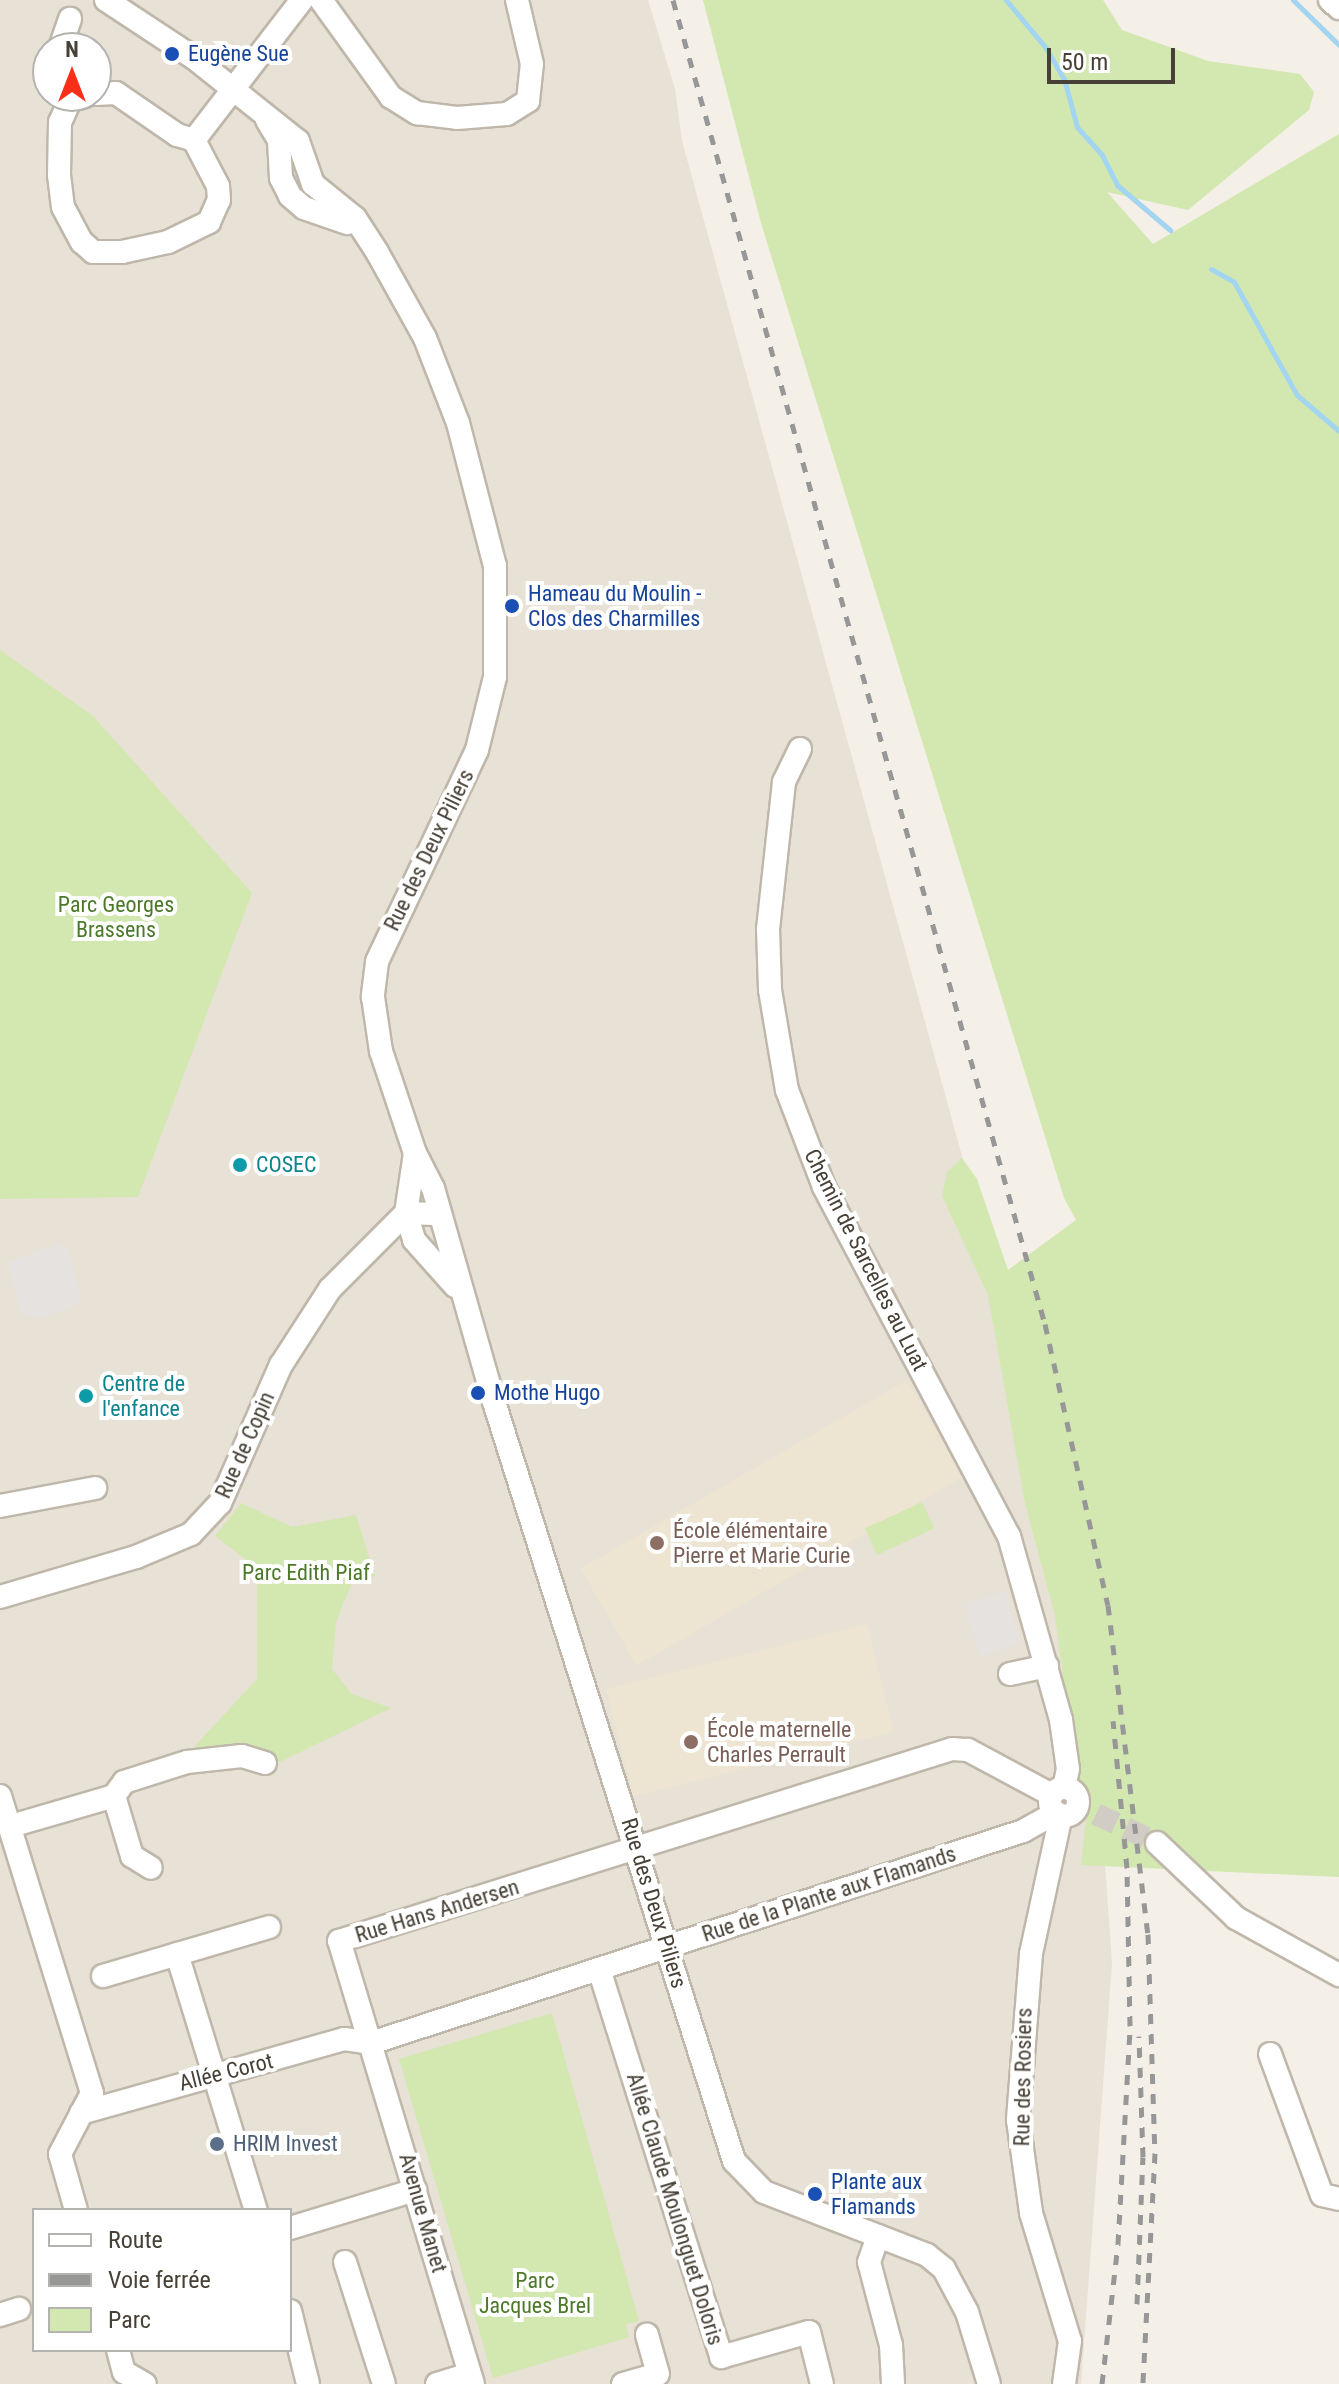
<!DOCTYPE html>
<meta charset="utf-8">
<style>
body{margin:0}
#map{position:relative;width:1339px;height:2384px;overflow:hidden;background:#f4efe7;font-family:"Roboto Condensed",sans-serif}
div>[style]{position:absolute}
.residential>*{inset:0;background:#e8e1d5}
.education>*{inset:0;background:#ede4d1;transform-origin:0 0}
.green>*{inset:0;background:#d2e8b0;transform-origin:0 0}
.parking>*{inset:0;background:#e5e2df;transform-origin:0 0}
.stream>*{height:5px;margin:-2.5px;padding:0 2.5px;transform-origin:2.5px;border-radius:2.5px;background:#a3d5f1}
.minor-tunnel>*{height:22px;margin-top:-11px;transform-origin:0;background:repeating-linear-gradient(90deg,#d1ccc4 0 22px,transparent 0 33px)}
.roads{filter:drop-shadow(2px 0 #bfb7aa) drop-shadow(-2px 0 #bfb7aa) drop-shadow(0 2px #bfb7aa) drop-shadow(0 -2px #bfb7aa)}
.minor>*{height:22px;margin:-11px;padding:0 11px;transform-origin:11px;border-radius:11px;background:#fff}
.minor>.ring{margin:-11px;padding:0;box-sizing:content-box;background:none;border:22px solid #fff;border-radius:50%}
.rail>*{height:5px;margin-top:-2.5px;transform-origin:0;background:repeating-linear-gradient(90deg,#979797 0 10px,transparent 0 20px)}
.dots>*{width:22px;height:22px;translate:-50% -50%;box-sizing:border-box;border:4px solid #fff;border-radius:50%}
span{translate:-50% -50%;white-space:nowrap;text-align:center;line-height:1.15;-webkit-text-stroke:8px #fff;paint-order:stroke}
.transit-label{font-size:22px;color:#164399}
.left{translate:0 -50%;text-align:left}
.street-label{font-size:22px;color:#474036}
.park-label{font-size:22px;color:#4b7929}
.culture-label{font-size:22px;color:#0d838f}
.education-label{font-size:22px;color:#785e54}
.service-label{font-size:22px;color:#4e5e75}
.legend{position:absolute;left:32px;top:2208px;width:260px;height:144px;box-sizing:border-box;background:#fff;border:2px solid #b5b3af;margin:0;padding:10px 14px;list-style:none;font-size:24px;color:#474036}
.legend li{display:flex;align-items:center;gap:16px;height:40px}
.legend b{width:40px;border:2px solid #b5b3af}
.north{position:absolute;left:32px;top:32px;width:80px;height:80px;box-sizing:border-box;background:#fff;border:2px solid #b5b3af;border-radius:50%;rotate:0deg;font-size:22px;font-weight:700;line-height:32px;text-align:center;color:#474036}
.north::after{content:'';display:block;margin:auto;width:28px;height:36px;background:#fb2e17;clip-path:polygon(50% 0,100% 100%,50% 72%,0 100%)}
.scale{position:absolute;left:1047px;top:48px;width:128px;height:36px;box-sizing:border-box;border:4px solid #474036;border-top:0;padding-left:10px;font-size:24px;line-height:28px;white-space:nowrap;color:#474036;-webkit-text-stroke:6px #fff;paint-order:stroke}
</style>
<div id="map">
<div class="residential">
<div style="clip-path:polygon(evenodd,0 0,648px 0,675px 89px,682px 141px,1007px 1319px,1094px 1705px,1112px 1963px,1081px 2384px,0 2384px,0 0,48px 48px,96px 48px,96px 96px,48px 96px,48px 48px,0 0,34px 2210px,290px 2210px,290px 2350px,34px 2350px,34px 2210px)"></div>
</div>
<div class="education">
<div style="left:907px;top:1380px;width:112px;height:377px;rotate:60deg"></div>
<div style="left:867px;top:1624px;width:111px;height:269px;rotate:76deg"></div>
</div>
<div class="green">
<div style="clip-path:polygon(703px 0,1103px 0,1122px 30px,1208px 61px,1300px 74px,1314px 92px,1309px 110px,1188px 210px,1107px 192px,1153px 244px,1339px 134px,1339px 1877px,1081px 1865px,1089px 1793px,1076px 1778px,1055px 1616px,1025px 1503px,988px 1295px,942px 1196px,947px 1172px,962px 1158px,977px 1179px,1008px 1270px,1076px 1220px,1064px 1198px,761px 223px)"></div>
<div style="clip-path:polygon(0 650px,93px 716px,252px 893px,138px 1197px,0 1199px)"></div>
<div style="left:922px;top:1502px;width:29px;height:63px;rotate:65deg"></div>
<div style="clip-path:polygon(241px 1503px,292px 1527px,356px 1515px,375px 1576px,351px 1585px,336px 1622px,332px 1669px,352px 1694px,391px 1708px,280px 1762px,194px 1747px,257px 1679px,257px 1568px,215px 1536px)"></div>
<div style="clip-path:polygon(552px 2013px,639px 2321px,626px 2324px,629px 2337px,493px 2378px,399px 2059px)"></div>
</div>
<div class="parking">
<div style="clip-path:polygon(60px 1243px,71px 1254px,81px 1303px,41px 1318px,21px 1314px,8px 1262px)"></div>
<div style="left:1005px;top:1591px;width:55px;height:43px;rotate:73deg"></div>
</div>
<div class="stream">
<div style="left:1006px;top:0;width:62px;rotate:50.2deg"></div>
<div style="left:1046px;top:48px;width:36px;rotate:60deg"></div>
<div style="left:1064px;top:79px;width:50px;rotate:74.8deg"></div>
<div style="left:1077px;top:127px;width:38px;rotate:48deg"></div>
<div style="left:1102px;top:155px;width:34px;rotate:63deg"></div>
<div style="left:1117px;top:185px;width:70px;rotate:40.3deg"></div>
<div style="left:1293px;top:0;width:64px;rotate:44.4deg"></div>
<div style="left:1211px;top:269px;width:26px;rotate:29deg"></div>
<div style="left:1234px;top:282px;width:129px;rotate:60.9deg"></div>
<div style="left:1297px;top:395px;width:55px;rotate:40.6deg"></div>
</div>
<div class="minor-tunnel">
<div style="left:1096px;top:1814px;width:68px;rotate:25.4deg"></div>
</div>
<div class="roads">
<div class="minor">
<div style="left:106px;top:0;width:105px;rotate:33.4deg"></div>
<div style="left:194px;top:58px;width:133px;rotate:38.6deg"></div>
<div style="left:298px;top:141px;width:46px;rotate:70.8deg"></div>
<div style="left:313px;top:184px;width:54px;rotate:39deg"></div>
<div style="left:355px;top:218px;width:40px;rotate:57.1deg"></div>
<div style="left:377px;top:252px;width:98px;rotate:60.8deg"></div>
<div style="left:425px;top:338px;width:91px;rotate:68.8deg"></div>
<div style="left:458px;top:423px;width:148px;rotate:75.5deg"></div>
<div style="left:495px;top:566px;width:111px;rotate:90deg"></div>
<div style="left:495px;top:677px;width:75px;rotate:103.9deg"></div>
<div style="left:477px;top:750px;width:234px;rotate:115.3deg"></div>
<div style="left:377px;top:962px;width:35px;rotate:97deg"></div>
<div style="left:373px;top:997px;width:55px;rotate:81.6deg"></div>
<div style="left:381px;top:1051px;width:108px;rotate:71.6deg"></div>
<div style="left:415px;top:1153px;width:39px;rotate:63deg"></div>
<div style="left:433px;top:1188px;width:223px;rotate:74.1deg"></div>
<div style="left:494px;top:1402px;width:796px;rotate:72.45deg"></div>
<div style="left:734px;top:2161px;width:43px;rotate:45.9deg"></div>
<div style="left:764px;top:2192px;width:175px;rotate:21.1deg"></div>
<div style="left:927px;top:2255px;width:22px;rotate:39deg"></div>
<div style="left:944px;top:2269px;width:49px;rotate:61.9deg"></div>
<div style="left:967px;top:2312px;width:75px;rotate:73deg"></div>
<div style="left:321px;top:0;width:120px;rotate:54.2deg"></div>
<div style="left:391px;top:97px;width:31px;rotate:32deg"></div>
<div style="left:417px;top:113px;width:40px;rotate:7.1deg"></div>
<div style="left:457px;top:118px;width:50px;rotate:-4.6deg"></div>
<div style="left:507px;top:114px;width:25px;rotate:-32deg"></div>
<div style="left:528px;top:101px;width:37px;rotate:-84deg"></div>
<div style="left:532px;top:64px;width:66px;rotate:-103.2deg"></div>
<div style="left:1330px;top:0;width:12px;rotate:42deg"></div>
<div style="left:60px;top:48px;width:31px;rotate:-71deg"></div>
<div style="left:96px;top:94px;width:20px;rotate:-3deg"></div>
<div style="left:116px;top:93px;width:74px;rotate:34.5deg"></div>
<div style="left:177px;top:135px;width:18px;rotate:16deg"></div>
<div style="left:194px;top:140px;width:177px;rotate:-52.4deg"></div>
<div style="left:85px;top:96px;width:16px;rotate:165deg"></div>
<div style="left:70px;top:100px;width:24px;rotate:114deg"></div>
<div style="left:60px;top:122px;width:53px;rotate:91.1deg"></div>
<div style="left:59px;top:175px;width:32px;rotate:83deg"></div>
<div style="left:63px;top:207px;width:40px;rotate:62deg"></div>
<div style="left:82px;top:242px;width:15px;rotate:42deg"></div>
<div style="left:93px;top:252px;width:29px"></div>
<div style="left:122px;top:252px;width:47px;rotate:-12.3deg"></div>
<div style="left:168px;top:242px;width:46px;rotate:-26deg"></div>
<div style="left:209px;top:222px;width:24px;rotate:-66deg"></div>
<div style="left:219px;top:200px;width:14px;rotate:-94deg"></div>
<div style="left:218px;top:186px;width:52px;rotate:-117.6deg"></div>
<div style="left:267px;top:120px;width:23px;rotate:59deg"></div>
<div style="left:279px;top:140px;width:38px;rotate:87deg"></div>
<div style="left:281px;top:178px;width:20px;rotate:63deg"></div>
<div style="left:290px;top:196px;width:18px;rotate:41deg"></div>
<div style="left:304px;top:208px;width:46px;rotate:19.2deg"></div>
<div style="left:800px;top:749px;width:37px;rotate:116deg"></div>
<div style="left:784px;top:782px;width:148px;rotate:96.2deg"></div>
<div style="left:768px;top:929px;width:61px;rotate:88.1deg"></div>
<div style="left:770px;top:990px;width:101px;rotate:80.4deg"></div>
<div style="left:787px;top:1090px;width:104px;rotate:69.1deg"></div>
<div style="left:824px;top:1187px;width:395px;rotate:62.1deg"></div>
<div style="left:1009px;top:1536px;width:191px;rotate:74.2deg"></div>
<div style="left:1061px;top:1720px;width:49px;rotate:81.9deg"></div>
<div style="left:1068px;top:1769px;width:19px;rotate:102deg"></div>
<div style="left:415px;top:1153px;width:61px;rotate:98.5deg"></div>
<div style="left:406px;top:1213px;width:28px;rotate:73deg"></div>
<div style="left:414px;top:1240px;width:62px;rotate:48.3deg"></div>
<div style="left:0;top:1506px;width:97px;rotate:-10.7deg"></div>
<div style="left:0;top:1597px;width:142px;rotate:-16.4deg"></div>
<div style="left:136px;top:1557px;width:60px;rotate:-22.7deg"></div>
<div style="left:191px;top:1534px;width:42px;rotate:-46.9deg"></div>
<div style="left:220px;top:1503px;width:151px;rotate:-66.2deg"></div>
<div style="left:281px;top:1365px;width:90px;rotate:-57.2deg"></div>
<div style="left:330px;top:1289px;width:107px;rotate:-45deg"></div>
<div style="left:406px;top:1213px;width:34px;rotate:2deg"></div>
<div style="left:1010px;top:1674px;width:38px;rotate:-12deg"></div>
<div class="ring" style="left:1050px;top:1788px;width:6px;height:6px"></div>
<div style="left:0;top:1796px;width:311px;rotate:72.8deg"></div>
<div style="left:92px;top:2093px;width:69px;rotate:117.7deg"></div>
<div style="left:60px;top:2154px;width:58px;rotate:74.1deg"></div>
<div style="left:114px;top:1796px;width:63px;rotate:73.3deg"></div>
<div style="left:132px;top:1856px;width:22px;rotate:32deg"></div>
<div style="left:1061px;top:1815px;width:142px;rotate:102.2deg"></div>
<div style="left:1031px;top:1954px;width:167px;rotate:94.5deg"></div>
<div style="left:1018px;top:2120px;width:94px;rotate:82deg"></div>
<div style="left:1031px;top:2213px;width:134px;rotate:73.1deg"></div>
<div style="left:1070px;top:2341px;width:43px;rotate:97.9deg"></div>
<div style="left:11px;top:1826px;width:107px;rotate:-16.2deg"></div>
<div style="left:114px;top:1796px;width:17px;rotate:-54deg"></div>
<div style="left:124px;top:1782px;width:66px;rotate:-17.6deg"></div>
<div style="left:187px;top:1762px;width:55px;rotate:-6.2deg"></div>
<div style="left:242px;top:1756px;width:24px;rotate:17deg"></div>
<div style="left:1157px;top:1843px;width:109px;rotate:43.5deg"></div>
<div style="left:1236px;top:1918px;width:118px;rotate:29deg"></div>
<div style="left:177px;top:1954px;width:268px;rotate:72.9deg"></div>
<div style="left:599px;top:1969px;width:407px;rotate:72.5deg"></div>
<div style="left:721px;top:2357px;width:91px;rotate:-15.9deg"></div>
<div style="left:809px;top:2332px;width:54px;rotate:76deg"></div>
<div style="left:103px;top:1976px;width:173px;rotate:-16.4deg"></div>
<div style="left:1270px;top:2054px;width:150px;rotate:69.8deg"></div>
<div style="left:1322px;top:2195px;width:17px;rotate:13deg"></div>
<div style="left:81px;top:2113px;width:273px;rotate:-15.7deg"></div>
<div style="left:344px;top:2039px;width:27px;rotate:8deg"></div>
<div style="left:371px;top:2043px;width:686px;rotate:-18.01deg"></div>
<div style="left:1023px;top:1831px;width:38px;rotate:-29deg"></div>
<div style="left:290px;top:2228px;width:131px;rotate:-16.9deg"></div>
<div style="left:878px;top:2236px;width:28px;rotate:109deg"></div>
<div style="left:869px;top:2262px;width:86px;rotate:75.2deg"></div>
<div style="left:891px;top:2345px;width:39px;rotate:87deg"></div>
<div style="left:345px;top:2262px;width:128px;rotate:72.3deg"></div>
<div style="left:290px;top:2311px;width:75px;rotate:76.1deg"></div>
<div style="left:0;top:2315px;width:20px;rotate:-18deg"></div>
<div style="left:118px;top:2350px;width:23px;rotate:75deg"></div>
<div style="left:124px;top:2372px;width:24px;rotate:30deg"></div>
<div style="left:437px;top:2384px;width:34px;rotate:-17deg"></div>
<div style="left:473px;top:2384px;width:463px;rotate:-106.8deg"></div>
<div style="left:339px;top:1941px;width:642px;rotate:-17.39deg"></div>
<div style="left:952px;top:1749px;width:16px;rotate:4deg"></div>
<div style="left:968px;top:1750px;width:95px;rotate:28.2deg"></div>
<div style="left:623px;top:2384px;width:36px;rotate:-16deg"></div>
<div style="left:658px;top:2374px;width:41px;rotate:-105.8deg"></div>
</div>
</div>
<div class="rail">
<div style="left:673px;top:0;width:1375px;rotate:74.31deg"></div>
<div style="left:1045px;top:1324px;width:288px;rotate:77.4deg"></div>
<div style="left:1108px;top:1605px;width:331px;rotate:83.1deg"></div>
<div style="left:1148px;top:1934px;width:219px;rotate:88.2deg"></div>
<div style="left:1155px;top:2153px;width:231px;rotate:93deg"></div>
<div style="left:1137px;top:2304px;width:147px;rotate:-87.7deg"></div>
<div style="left:1143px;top:2157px;width:121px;rotate:-91.9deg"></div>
<div style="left:1102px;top:2384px;width:141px;rotate:-83.5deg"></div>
<div style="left:1118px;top:2244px;width:218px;rotate:-86.8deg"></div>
<div style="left:1130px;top:2026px;width:158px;rotate:-91.1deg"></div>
<div style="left:1127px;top:1868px;width:148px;rotate:-95.4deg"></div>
</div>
<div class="dots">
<div style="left:172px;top:54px;background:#1a4fb4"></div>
<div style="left:512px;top:606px;background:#1a4fb4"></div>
<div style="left:240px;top:1165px;background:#0f9aa8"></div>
<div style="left:478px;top:1393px;background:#1a4fb4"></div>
<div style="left:86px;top:1396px;background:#0f9aa8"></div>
<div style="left:657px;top:1543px;background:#8d6e63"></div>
<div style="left:691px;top:1742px;background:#8d6e63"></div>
<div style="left:217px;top:2144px;background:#5c6f8a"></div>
<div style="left:815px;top:2194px;background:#1a4fb4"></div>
</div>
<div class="transit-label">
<span class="left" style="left:188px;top:54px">Eugène Sue</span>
<span class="left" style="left:528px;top:606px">Hameau du Moulin -<br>Clos des Charmilles</span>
<span class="left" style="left:494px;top:1393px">Mothe Hugo</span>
<span class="left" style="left:831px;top:2194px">Plante aux<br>Flamands</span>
</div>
<div class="street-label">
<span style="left:429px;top:850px;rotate:-64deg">Rue des Deux Piliers</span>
<span style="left:866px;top:1260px;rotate:63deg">Chemin de Sarcelles au Luat</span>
<span style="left:245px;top:1445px;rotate:-66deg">Rue de Copin</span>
<span style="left:829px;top:1894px;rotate:-18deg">Rue de la Plante aux Flamands</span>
<span style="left:654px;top:1903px;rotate:73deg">Rue des Deux Piliers</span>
<span style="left:437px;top:1911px;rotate:-17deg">Rue Hans Andersen</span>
<span style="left:226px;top:2072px;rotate:-14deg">Allée Corot</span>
<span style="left:1023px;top:2077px;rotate:-89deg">Rue des Rosiers</span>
<span style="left:675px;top:2209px;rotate:73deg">Allée Claude Moulonguet Doloris</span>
<span style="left:423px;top:2213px;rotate:74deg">Avenue Manet</span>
</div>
<div class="park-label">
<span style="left:116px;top:917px">Parc Georges<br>Brassens</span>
<span style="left:306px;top:1573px">Parc Edith Piaf</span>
<span style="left:535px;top:2293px">Parc<br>Jacques Brel</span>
</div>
<div class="culture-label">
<span class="left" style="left:256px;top:1165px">COSEC</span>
<span class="left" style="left:102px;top:1396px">Centre de<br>l'enfance</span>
</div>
<div class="education-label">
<span class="left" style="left:673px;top:1543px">École élémentaire<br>Pierre et Marie Curie</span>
<span class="left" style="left:707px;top:1742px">École maternelle<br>Charles Perrault</span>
</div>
<div class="service-label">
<span class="left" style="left:233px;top:2144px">HRIM Invest</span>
</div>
<ul class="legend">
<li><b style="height:10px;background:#fff"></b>Route</li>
<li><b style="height:10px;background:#979797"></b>Voie ferrée</li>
<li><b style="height:22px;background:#d2e8b0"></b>Parc</li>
</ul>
<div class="north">N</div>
<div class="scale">50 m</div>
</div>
